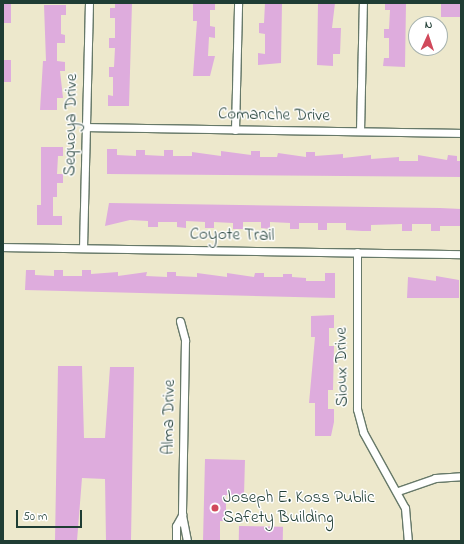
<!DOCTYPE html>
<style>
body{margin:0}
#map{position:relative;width:464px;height:544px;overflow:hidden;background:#ede8cc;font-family:"Indie Flower",sans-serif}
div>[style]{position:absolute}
.building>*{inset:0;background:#deacdd;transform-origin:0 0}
.roads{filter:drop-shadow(1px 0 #677969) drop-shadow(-1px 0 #677969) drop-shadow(0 1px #677969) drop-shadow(0 -1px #677969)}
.street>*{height:7px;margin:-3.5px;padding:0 3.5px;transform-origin:3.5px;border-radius:3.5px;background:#fff}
.dots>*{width:11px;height:11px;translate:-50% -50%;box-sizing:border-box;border:2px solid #fff;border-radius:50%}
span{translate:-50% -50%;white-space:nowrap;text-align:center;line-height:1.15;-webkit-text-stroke:3px #fff;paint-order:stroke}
.street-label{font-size:17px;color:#1f3d34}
.poi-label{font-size:17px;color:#1f3d34}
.left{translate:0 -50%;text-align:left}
.frame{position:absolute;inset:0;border:4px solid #1f3d34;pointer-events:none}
.north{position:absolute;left:408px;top:16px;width:40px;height:40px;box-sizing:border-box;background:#fff;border:1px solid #a5b1ae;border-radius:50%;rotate:3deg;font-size:11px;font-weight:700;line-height:16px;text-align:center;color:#1f3d34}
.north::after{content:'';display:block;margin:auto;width:14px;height:18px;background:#d1495b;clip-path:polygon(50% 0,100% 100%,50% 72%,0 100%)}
.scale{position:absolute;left:16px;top:510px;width:66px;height:18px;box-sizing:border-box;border:2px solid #1f3d34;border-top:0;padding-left:5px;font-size:12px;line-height:14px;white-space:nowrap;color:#1f3d34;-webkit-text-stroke:3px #fff;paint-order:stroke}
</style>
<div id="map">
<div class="building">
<div style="left:3px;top:3px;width:8px;height:20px"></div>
<div style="clip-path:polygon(115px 3px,132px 3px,129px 106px,108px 106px,108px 95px,113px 96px,113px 77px,109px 77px,109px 67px,114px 67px,115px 48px,109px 48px,109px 38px,115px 38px,115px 18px,110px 18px,110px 8px,115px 8px)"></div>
<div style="clip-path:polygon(193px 3px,215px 3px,215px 10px,210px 10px,210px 26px,215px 27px,215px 38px,209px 37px,208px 56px,215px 56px,210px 76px,193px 76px,197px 21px,193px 21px)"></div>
<div style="clip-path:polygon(265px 3px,282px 3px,281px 63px,258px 65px,258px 53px,265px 54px,265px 34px,259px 33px,259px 23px,264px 23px)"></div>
<div style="clip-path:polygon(318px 3px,335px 3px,332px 28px,341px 28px,340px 54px,333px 54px,333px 66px,317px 65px)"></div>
<div style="clip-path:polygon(385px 3px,406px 3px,405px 67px,383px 66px,384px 58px,389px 58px,389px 38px,384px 38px,384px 29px,389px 29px,390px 10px,385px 10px)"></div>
<div style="left:441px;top:3px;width:20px;height:14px"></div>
<div style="clip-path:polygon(44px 5px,66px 5px,66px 15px,61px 15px,61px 34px,65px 35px,65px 43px,57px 43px,57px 61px,65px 62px,65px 71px,60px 71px,63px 98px,57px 98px,57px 110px,40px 110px,43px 61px,46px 61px)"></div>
<div style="left:3px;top:60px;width:8px;height:22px"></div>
<div style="clip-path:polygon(41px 147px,63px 147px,63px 156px,58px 156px,57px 174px,63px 174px,63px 183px,57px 183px,57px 197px,53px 197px,53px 216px,62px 216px,62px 225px,37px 225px,37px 205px,41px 205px)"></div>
<div style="clip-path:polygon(107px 149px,117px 149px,117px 155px,136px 156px,136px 150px,145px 150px,145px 155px,164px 156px,164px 150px,173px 150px,173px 156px,192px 156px,192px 152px,221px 156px,221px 151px,251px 155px,251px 151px,260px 151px,260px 157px,277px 157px,278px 153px,306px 157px,306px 152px,315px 152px,315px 156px,343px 154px,343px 158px,371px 155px,371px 159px,399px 157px,399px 161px,418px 161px,418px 155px,447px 160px,448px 155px,457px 156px,457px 161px,461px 161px,461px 177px,107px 174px)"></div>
<div style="clip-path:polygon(109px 203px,440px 208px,461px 209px,461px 226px,440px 226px,440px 231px,431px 231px,431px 224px,412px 224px,412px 231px,402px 231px,402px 224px,371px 225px,371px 231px,362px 231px,346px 230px,346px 223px,327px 223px,327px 230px,318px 230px,318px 223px,299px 223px,299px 229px,290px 229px,290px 223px,270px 222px,270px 229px,261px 228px,261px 222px,243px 222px,243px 229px,233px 229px,233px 223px,214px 222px,214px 228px,205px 228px,205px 222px,186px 221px,186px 228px,177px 227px,177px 222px,158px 222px,158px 227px,148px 227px,148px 221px,130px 220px,105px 226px)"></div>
<div style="clip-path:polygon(26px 270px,35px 270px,35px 275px,54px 276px,54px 270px,63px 270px,63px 276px,82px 276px,82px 270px,91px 270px,91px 274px,118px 272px,118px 276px,147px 272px,146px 276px,167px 277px,167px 272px,176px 272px,176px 276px,197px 277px,197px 273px,227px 277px,227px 273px,254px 277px,255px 273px,264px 273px,264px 277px,283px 277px,283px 274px,292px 274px,292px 277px,306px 278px,306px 281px,325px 281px,325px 273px,335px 273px,335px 298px,25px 290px)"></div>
<div style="clip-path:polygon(436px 276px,459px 280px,459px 298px,407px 298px,408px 277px,436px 281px)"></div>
<div style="clip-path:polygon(334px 315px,334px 328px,329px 328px,329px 346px,334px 346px,333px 390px,328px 390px,328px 409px,334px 409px,334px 422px,331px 436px,315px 436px,315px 403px,309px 403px,315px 337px,311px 337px,311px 316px)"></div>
<div style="clip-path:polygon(58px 366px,82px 366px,84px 438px,105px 438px,110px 367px,134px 367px,131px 541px,106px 541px,105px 479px,82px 478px,77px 541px,55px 541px)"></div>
<div style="clip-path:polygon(205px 459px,245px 460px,244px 495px,226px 495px,226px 521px,220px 521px,220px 541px,203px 541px)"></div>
<div style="left:239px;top:526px;width:44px;height:15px;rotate:1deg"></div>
</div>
<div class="roads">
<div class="street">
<div style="left:86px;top:127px;width:375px;rotate:0.9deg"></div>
<div style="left:235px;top:130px;width:127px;rotate:-88.6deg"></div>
<div style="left:360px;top:131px;width:128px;rotate:-88.7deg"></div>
<div style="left:3px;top:247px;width:458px;rotate:0.9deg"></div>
<div style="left:83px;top:248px;width:245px;rotate:-88.6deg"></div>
<div style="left:357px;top:252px;width:157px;rotate:90deg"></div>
<div style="left:357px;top:409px;width:24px;rotate:75deg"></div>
<div style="left:363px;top:432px;width:87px;rotate:61.1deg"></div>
<div style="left:405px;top:508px;width:33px;rotate:85deg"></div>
<div style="left:180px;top:321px;width:20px;rotate:75deg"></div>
<div style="left:185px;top:340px;width:175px;rotate:91deg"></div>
<div style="left:182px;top:515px;width:26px;rotate:79deg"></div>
<div style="left:398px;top:491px;width:39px;rotate:-19deg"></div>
<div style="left:435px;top:478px;width:26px;rotate:-4deg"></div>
<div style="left:176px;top:541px;width:15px;rotate:-90deg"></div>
<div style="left:176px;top:526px;width:13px;rotate:-61deg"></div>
</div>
</div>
<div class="dots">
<div style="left:215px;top:508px;background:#d1495b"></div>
</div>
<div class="street-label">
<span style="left:274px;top:115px;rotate:1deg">Comanche Drive</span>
<span style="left:71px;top:125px;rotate:-89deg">Sequoya Drive</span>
<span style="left:232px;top:235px;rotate:1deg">Coyote Trail</span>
<span style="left:342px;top:367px;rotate:-91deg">Sioux Drive</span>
<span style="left:169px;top:417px;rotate:-89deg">Alma Drive</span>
</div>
<div class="poi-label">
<span class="left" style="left:223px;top:508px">Joseph E. Koss Public<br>Safety Building</span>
</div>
<div class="frame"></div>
<div class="north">N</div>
<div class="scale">50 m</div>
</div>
